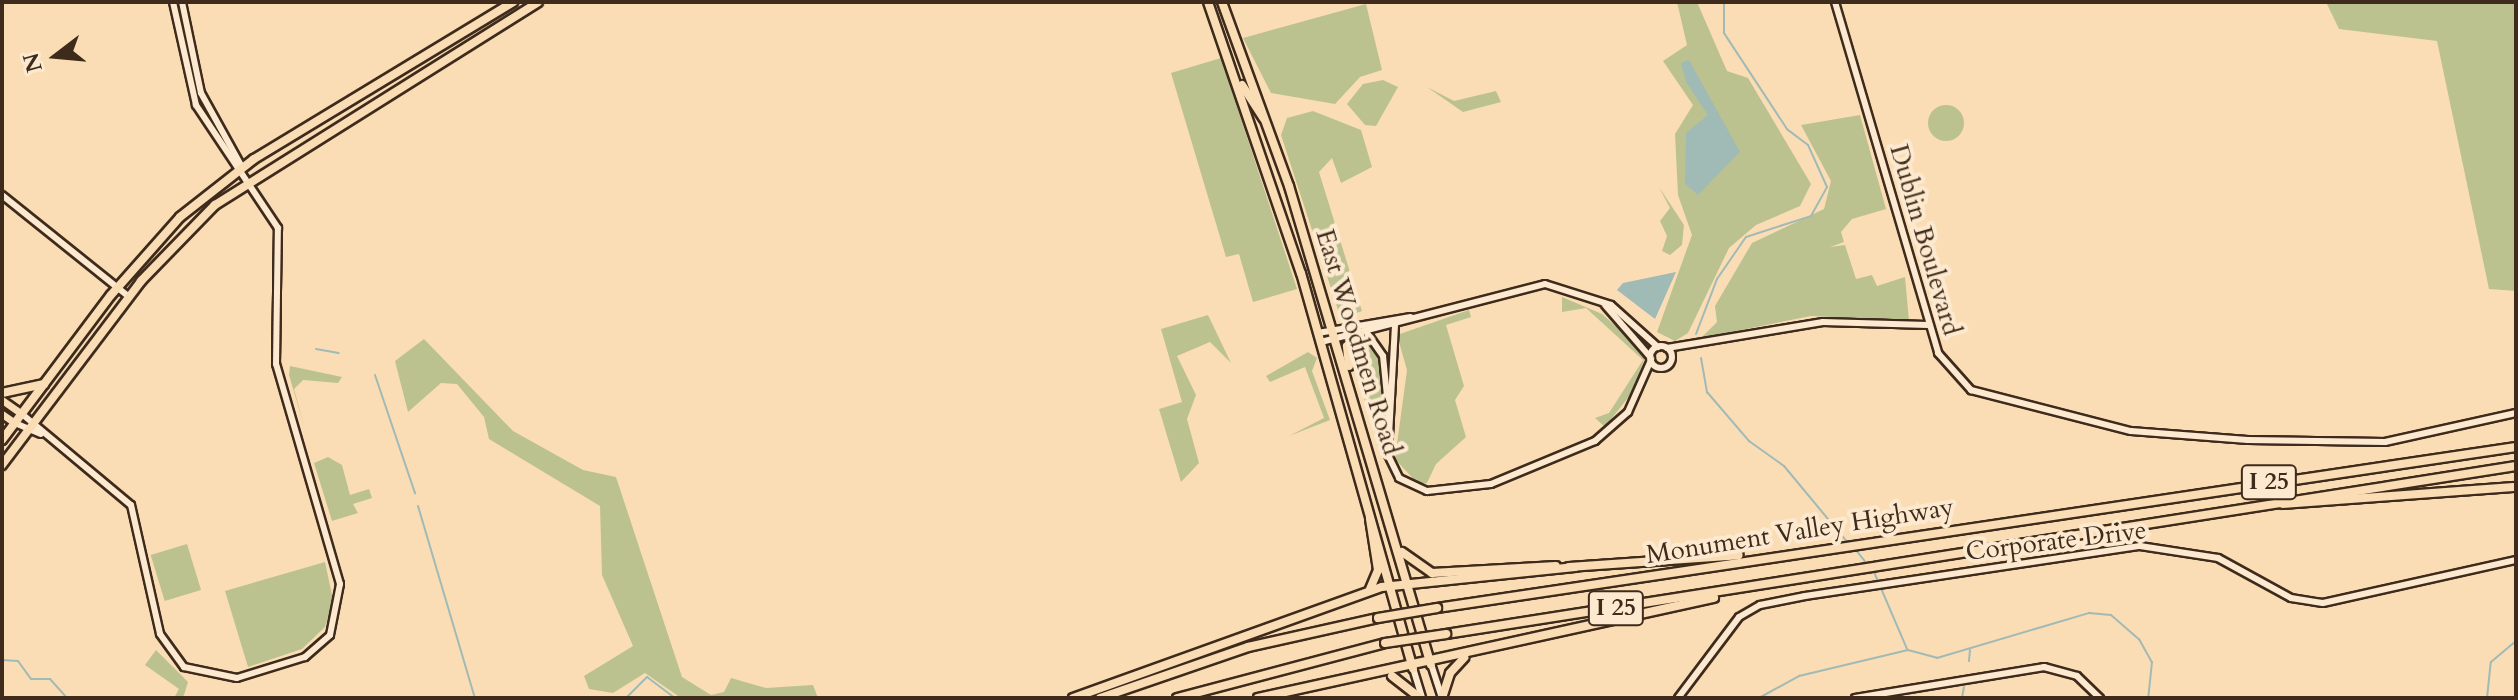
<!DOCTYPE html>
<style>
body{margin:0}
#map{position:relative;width:2518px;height:700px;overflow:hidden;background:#fbddb5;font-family:Cardo,serif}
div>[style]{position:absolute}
.green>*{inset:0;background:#bbc290;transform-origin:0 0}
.round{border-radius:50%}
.water>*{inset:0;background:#a0bab5}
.stream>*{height:2px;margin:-1px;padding:0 1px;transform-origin:1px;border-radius:1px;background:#a0bab5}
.roads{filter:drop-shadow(2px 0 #3e2b1b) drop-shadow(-2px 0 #3e2b1b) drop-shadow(0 2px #3e2b1b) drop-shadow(0 -2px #3e2b1b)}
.secondary>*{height:6px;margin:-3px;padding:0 3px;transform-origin:3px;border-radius:3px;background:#fce9cf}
.secondary>.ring{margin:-3px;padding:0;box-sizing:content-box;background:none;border:6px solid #fce9cf;border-radius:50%}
.primary>*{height:7px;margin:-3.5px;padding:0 3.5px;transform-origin:3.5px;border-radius:3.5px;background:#fbddb5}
.highway>*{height:8px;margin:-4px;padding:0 4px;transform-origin:4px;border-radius:4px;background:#fbddb5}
.bridges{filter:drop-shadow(2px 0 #3e2b1b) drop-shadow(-2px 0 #3e2b1b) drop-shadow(0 2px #3e2b1b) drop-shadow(0 -2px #3e2b1b)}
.highway-bridge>*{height:8px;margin:-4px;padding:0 4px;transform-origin:4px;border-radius:4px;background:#fbddb5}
span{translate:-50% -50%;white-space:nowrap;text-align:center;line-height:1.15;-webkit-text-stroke:8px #fce9cf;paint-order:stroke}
.shield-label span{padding:2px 6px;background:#fce9cf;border:2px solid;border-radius:6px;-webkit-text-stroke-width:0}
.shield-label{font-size:24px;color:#3e2b1b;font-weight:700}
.street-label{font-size:26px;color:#3e2b1b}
.frame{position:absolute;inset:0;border:4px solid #3e2b1b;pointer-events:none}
.north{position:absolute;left:16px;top:16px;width:80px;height:80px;-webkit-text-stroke:6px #fce9cf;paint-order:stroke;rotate:254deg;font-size:22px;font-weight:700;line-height:32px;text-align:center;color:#3e2b1b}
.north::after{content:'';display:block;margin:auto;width:28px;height:36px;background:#3e2b1b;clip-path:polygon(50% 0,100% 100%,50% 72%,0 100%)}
</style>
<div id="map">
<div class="green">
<div style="clip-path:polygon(1677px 2px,1697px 2px,1727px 71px,1748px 78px,1811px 184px,1800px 206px,1756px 225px,1729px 248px,1688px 333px,1675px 341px,1657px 332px,1692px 235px,1678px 195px,1675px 134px,1693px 105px,1663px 61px,1687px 45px)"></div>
<div style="clip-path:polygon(2326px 2px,2516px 2px,2516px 291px,2489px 289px,2437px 41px,2339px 29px)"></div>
<div style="clip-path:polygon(1366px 4px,1382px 70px,1360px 77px,1335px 104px,1271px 93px,1243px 38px)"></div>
<div style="clip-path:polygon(1221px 58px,1297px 289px,1253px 302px,1239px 254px,1226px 257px,1171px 73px)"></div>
<div style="clip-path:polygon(1383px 80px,1398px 87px,1376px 126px,1365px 125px,1347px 104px,1363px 84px)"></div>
<div style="clip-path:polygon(1427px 87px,1454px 101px,1496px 91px,1501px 102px,1463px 112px)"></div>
<div class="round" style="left:1928px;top:105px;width:36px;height:36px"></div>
<div style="clip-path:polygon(1313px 111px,1361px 130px,1372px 167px,1341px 183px,1332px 158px,1319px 172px,1362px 311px,1341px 319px,1281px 135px,1287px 118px)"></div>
<div style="clip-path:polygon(1860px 115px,1886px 209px,1852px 219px,1841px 232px,1844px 242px,1830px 247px,1845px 245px,1856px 279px,1872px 275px,1877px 286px,1905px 277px,1909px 321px,1811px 316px,1701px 338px,1717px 322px,1715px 306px,1752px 243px,1824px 209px,1831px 181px,1801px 125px)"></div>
<div style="clip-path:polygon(1659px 187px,1684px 225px,1682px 245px,1670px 255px,1662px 251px,1667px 236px,1660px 221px,1670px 208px)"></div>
<div style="clip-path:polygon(1562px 297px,1602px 314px,1638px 346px,1645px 357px,1634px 390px,1605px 427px,1595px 418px,1609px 413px,1643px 360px,1586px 308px,1562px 312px)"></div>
<div style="clip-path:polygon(1469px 310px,1471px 317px,1446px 325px,1464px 386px,1455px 400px,1466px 437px,1436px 464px,1427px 483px,1418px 484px,1395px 459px,1407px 370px,1397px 335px)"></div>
<div style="clip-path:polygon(1208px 315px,1231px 363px,1210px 342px,1177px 356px,1196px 395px,1187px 419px,1199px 463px,1181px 482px,1159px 409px,1182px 402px,1161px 329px)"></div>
<div style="clip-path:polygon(424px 339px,513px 431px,583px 470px,616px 477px,682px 677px,711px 695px,724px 692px,731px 678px,766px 688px,813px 685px,818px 698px,681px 698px,645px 673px,613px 693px,589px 689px,584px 676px,633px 646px,602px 575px,600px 506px,489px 439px,484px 417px,457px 384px,441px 383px,408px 412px,395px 361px)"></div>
<div style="clip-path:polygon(1365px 340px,1381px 358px,1382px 456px,1352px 361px,1353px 348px)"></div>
<div style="clip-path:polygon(1308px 352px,1317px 358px,1312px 371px,1330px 420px,1289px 436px,1324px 418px,1305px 367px,1270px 382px,1266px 376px)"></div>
<div style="clip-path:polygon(290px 366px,342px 377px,338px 383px,303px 380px,294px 389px,305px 429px,289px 375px)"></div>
<div style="clip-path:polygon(328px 457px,342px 465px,350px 495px,369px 489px,372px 498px,353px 504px,358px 513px,332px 521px,314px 463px)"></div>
<div style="left:187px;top:544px;width:48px;height:38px;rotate:73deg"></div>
<div style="clip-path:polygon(325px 562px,333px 600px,325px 627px,302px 649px,248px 667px,225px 591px)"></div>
<div style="clip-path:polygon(156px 650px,188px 682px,183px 698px,174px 698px,179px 689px,145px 665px)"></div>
</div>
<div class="water">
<div style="clip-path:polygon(1689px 60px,1740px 152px,1698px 195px,1685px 184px,1686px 133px,1708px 115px,1686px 82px,1681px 63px)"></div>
<div style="clip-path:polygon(1676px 272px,1655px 319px,1617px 290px,1623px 283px)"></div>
</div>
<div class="stream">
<div style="left:1696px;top:334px;width:59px;rotate:-69.1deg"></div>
<div style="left:1717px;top:279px;width:51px;rotate:-55.4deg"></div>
<div style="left:1746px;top:237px;width:68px;rotate:-17.9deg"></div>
<div style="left:1811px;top:216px;width:33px;rotate:-61deg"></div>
<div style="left:1827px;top:187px;width:46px;rotate:-114.3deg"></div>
<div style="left:1808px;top:145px;width:26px;rotate:-143deg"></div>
<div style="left:1787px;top:129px;width:115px;rotate:-123.3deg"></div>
<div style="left:1724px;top:33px;width:31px;rotate:-90deg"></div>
<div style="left:316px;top:349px;width:23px;rotate:10deg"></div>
<div style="left:1701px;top:358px;width:35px;rotate:80deg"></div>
<div style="left:1707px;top:392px;width:65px;rotate:49.4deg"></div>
<div style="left:1749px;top:441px;width:43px;rotate:35.5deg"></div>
<div style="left:1784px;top:466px;width:100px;rotate:50.3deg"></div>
<div style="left:375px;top:375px;width:125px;rotate:71.3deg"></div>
<div style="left:418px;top:506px;width:200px;rotate:73.5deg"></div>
<div style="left:1856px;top:550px;width:18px;rotate:52deg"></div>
<div style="left:1874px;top:572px;width:84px;rotate:66.8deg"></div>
<div style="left:2px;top:660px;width:16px;rotate:4deg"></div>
<div style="left:18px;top:661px;width:22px;rotate:54deg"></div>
<div style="left:31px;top:679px;width:19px"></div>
<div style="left:50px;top:679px;width:25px;rotate:48deg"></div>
<div style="left:1969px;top:661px;width:11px;rotate:-85deg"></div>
<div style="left:626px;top:698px;width:30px;rotate:-45deg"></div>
<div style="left:647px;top:677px;width:35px;rotate:37deg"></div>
<div style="left:1759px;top:698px;width:46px;rotate:-28.8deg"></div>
<div style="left:1799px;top:676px;width:112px;rotate:-13.4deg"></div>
<div style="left:1908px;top:650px;width:30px;rotate:15deg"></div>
<div style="left:1937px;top:658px;width:159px;rotate:-16.5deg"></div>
<div style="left:2089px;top:613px;width:22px;rotate:5deg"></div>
<div style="left:2111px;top:615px;width:37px;rotate:41deg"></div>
<div style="left:2139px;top:639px;width:26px;rotate:61deg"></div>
<div style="left:2152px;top:662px;width:36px;rotate:96deg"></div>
<div style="left:1962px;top:698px;width:11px;rotate:-80deg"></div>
<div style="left:2487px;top:698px;width:36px;rotate:-84deg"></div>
<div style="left:2491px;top:662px;width:33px;rotate:-40deg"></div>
</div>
<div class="roads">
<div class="secondary">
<div style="left:182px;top:2px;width:93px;rotate:78.2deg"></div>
<div style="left:201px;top:93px;width:85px;rotate:61deg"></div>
<div style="left:1835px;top:2px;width:366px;rotate:73.6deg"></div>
<div style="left:1938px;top:353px;width:50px;rotate:48.3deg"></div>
<div style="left:1971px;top:390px;width:165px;rotate:14.4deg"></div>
<div style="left:2131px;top:431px;width:117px;rotate:4.4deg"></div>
<div style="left:2248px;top:440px;width:137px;rotate:0.8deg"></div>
<div style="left:2385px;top:442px;width:134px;rotate:-12.5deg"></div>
<div style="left:2px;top:195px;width:161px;rotate:38.7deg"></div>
<div style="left:1605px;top:305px;width:70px;rotate:49deg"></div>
<div style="left:1395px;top:325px;width:130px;rotate:93.1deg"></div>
<div style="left:1388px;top:455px;width:25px;rotate:64deg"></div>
<div style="left:1399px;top:478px;width:31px;rotate:25deg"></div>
<div style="left:1427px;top:491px;width:64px;rotate:-6.2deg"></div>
<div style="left:1491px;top:484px;width:113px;rotate:-22.5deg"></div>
<div style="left:1595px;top:441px;width:44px;rotate:-41.3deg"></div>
<div style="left:1628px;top:412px;width:57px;rotate:-66.1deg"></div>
<div style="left:1318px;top:333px;width:94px;rotate:-9.8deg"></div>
<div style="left:1367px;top:333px;width:28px;rotate:55deg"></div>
<div style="left:1383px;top:356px;width:60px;rotate:84.3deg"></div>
<div style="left:1321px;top:342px;width:231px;rotate:-14.5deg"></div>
<div style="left:1545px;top:284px;width:69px;rotate:17.7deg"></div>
<div style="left:1611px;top:305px;width:63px;rotate:41.8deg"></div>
<div class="ring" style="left:1650px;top:346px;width:16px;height:16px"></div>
<div style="left:1667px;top:348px;width:158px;rotate:-9.5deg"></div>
<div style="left:1823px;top:322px;width:105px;rotate:1.6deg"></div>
<div style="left:22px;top:414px;width:142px;rotate:39.9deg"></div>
<div style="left:131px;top:505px;width:132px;rotate:77.3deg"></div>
<div style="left:160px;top:634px;width:41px;rotate:54deg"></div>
<div style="left:184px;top:667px;width:54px;rotate:11.7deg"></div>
<div style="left:237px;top:678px;width:71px;rotate:-17.2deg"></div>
<div style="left:305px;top:657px;width:33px;rotate:-41deg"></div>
<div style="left:330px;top:635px;width:52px;rotate:-78.9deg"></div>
<div style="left:340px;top:584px;width:229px;rotate:-106.2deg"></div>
<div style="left:276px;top:364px;width:136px;rotate:-89.2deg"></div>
<div style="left:278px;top:228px;width:148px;rotate:-123.7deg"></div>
<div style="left:196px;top:105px;width:106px;rotate:-102.6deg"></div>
<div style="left:15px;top:423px;width:28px;rotate:23deg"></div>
<div style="left:1431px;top:664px;width:36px;rotate:72deg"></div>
<div style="left:1413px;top:668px;width:31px;rotate:73deg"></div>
<div style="left:1678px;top:698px;width:101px;rotate:-53deg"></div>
<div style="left:1739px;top:617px;width:24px;rotate:-30deg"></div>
<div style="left:1760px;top:605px;width:46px;rotate:-11.3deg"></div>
<div style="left:1805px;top:596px;width:339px;rotate:-8.5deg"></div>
<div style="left:2140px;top:546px;width:79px;rotate:8.7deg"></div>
<div style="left:2218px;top:558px;width:83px;rotate:28.7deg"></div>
<div style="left:2291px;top:598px;width:32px;rotate:9deg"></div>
<div style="left:2323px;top:603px;width:198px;rotate:-12.6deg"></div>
<div style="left:1855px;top:698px;width:192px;rotate:-9.3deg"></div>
<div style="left:2044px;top:667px;width:34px;rotate:15deg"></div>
<div style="left:2077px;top:676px;width:32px;rotate:44deg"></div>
</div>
<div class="primary">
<div style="left:2px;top:400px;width:24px;rotate:35deg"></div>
<div style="left:2px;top:414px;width:16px;rotate:35deg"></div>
</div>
<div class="highway">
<div style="left:1208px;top:2px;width:287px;rotate:71.1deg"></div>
<div style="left:1301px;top:273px;width:411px;rotate:74.2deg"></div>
<div style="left:1222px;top:2px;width:196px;rotate:70deg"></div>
<div style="left:1289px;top:186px;width:499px;rotate:73.5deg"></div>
<div style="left:1242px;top:85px;width:40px;rotate:57.1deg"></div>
<div style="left:1349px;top:366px;width:20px;rotate:-96deg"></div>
<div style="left:1347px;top:346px;width:17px;rotate:-40deg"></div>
<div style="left:2px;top:393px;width:43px;rotate:-12.1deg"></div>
<div style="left:2px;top:440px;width:181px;rotate:-53.1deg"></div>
<div style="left:111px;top:295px;width:104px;rotate:-48.5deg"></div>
<div style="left:180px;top:217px;width:94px;rotate:-38.1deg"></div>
<div style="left:254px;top:159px;width:303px;rotate:-31.2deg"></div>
<div style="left:2px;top:465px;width:231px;rotate:-52.9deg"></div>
<div style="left:141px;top:281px;width:106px;rotate:-45.8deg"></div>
<div style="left:215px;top:205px;width:381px;rotate:-32.1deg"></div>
<div style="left:2283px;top:504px;width:234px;rotate:-4.2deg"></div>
<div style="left:1402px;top:552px;width:37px;rotate:35deg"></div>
<div style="left:1432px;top:573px;width:124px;rotate:-3.2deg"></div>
<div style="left:1569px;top:567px;width:170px;rotate:-4deg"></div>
<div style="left:1370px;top:589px;width:21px;rotate:-67deg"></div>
<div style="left:1378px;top:570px;width:52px;rotate:-98.9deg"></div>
<div style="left:1437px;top:608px;width:1091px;rotate:-8.49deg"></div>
<div style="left:1446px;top:634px;width:1083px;rotate:-8.92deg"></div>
<div style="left:1392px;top:676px;width:36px;rotate:38deg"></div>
<div style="left:1073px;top:698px;width:328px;rotate:-19.8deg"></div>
<div style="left:1382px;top:587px;width:194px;rotate:-5.9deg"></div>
<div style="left:1100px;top:698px;width:157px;rotate:-19deg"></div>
<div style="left:1248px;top:647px;width:133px;rotate:-12.6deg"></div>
<div style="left:1177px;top:698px;width:215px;rotate:-14.8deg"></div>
<div style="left:1258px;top:698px;width:467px;rotate:-12.4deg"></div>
<div style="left:1442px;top:698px;width:26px;rotate:-72deg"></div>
<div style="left:1450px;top:673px;width:21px;rotate:-47deg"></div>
</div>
</div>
<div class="bridges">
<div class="highway-bridge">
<div style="left:1378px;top:618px;width:60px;rotate:-9.6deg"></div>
<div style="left:1385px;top:643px;width:62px;rotate:-8.4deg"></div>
</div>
</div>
<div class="shield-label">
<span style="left:2269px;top:482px">I 25</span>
<span style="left:1616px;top:608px">I 25</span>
</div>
<div class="street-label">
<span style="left:1925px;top:240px;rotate:74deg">Dublin Boulevard</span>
<span style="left:1358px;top:342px;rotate:73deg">East Woodmen Road</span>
<span style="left:1800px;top:531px;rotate:-9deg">Monument Valley Highway</span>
<span style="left:2056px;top:541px;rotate:-7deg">Corporate Drive</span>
</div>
<div class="frame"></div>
<div class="north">N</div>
</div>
